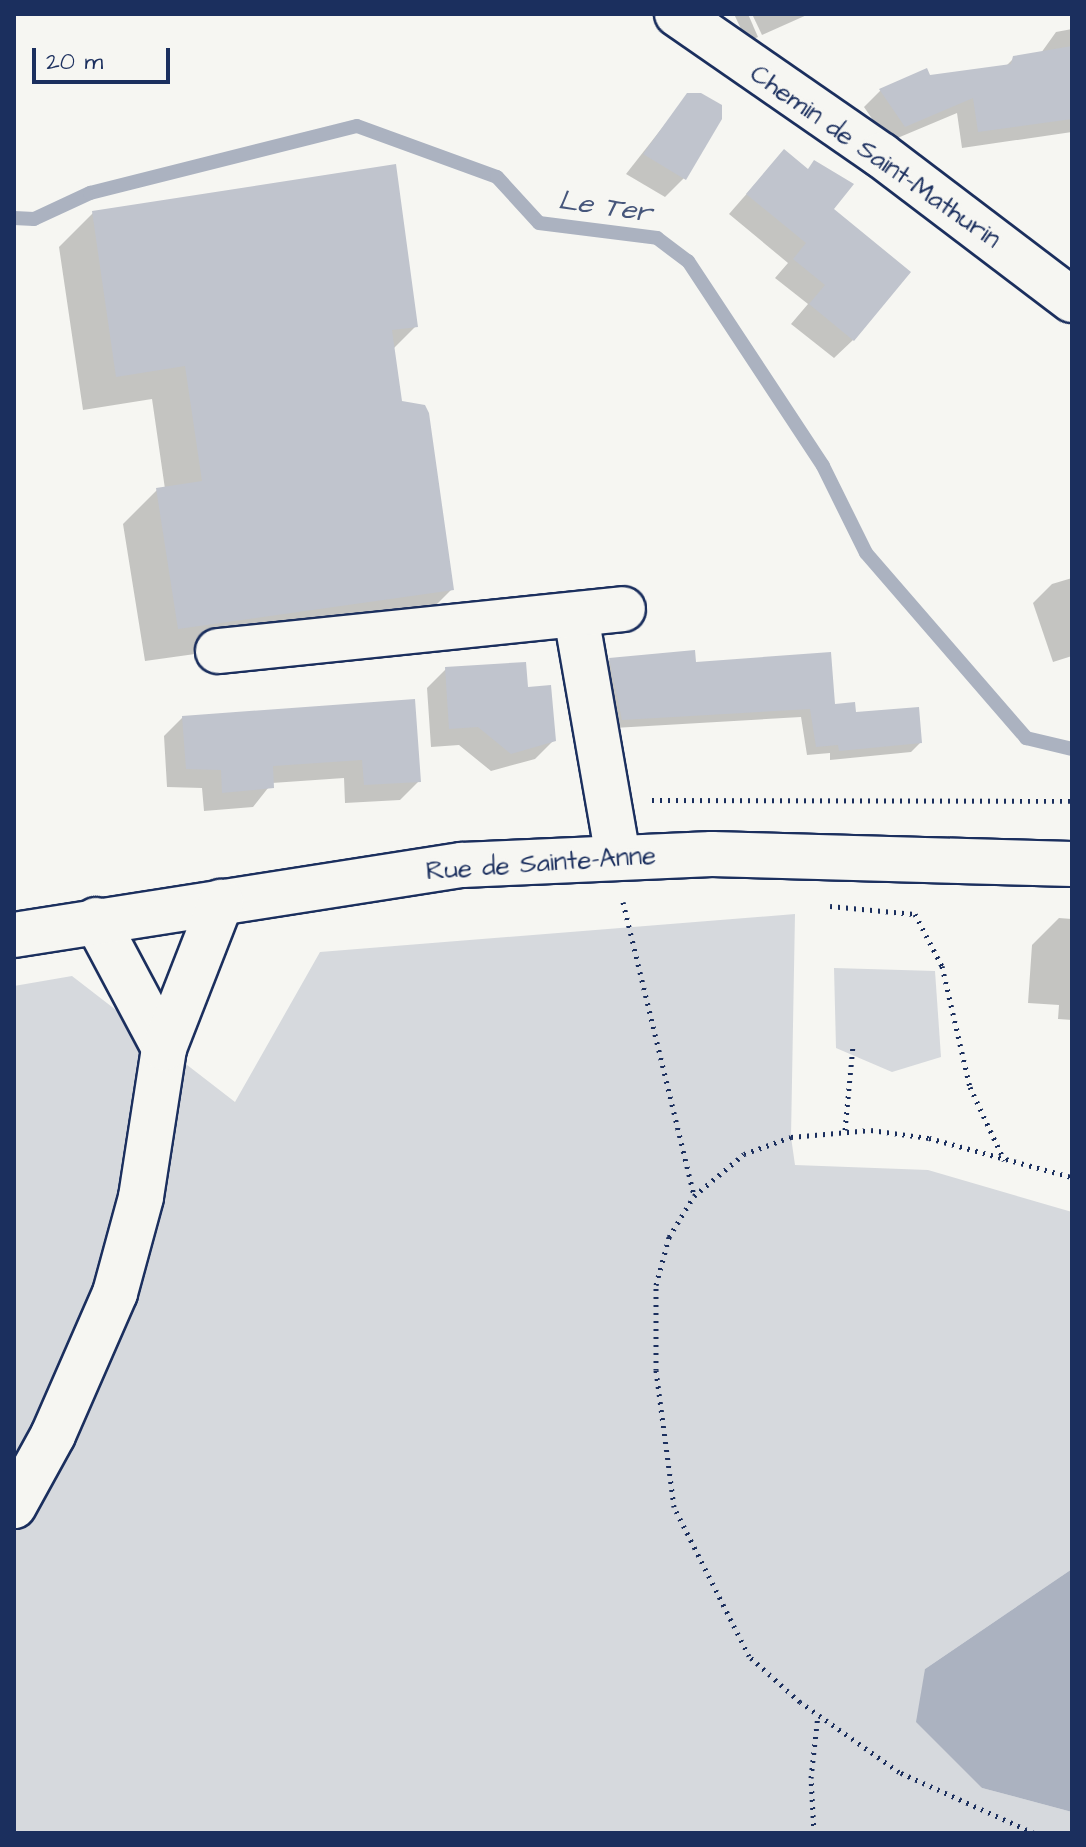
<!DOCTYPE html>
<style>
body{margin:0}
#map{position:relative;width:1086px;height:1847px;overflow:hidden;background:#f6f6f2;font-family:"Architects Daughter",sans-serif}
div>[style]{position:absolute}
.green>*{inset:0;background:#d6d9dd}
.water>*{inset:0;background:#abb2c0}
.shadow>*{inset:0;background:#0003}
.stream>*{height:14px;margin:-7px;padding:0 7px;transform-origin:7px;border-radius:7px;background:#abb2c0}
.building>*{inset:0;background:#c0c4cd}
.path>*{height:5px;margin-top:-2.5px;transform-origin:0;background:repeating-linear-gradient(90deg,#1b2f5e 0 2px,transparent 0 8px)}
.roads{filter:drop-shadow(2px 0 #1b2f5e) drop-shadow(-2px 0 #1b2f5e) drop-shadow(0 2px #1b2f5e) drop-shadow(0 -2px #1b2f5e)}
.minor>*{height:44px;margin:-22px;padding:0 22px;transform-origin:22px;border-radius:22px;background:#f6f6f2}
span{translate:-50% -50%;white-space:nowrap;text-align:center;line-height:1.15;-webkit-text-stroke:6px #f6f6f2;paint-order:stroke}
.street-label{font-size:26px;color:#1b2f5e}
.water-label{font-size:28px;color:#46567b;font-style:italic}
.frame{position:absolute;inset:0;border:16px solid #1b2f5e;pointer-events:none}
.scale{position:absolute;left:32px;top:48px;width:138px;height:36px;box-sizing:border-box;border:4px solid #1b2f5e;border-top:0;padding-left:10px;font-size:24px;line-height:28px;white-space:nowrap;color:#1b2f5e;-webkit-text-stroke:6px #f6f6f2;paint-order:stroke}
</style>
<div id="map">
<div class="green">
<div style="clip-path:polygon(795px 914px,791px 1137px,795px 1165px,928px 1170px,1072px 1212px,1072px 1569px,925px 1669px,982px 1788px,1072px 1812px,1072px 1833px,14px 1833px,14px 986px,72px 976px,235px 1102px,320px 952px)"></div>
<div style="clip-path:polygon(834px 968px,935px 971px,941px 1057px,892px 1072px,836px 1048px)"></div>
</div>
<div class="water">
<div style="clip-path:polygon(1072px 1569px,1072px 1812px,982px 1788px,916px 1722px,925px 1669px)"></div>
</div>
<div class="shadow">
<div style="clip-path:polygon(734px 14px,748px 14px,758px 37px,747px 42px)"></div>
<div style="clip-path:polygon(752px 14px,809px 14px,762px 35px)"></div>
<div style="clip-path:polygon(1072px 29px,1072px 132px,962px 148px,957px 113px,888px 142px,864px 107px,880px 91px,926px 70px,929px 77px,1005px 67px,1014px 58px,1041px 53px,1056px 32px)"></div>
<div style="clip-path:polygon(688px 95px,684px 178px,665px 197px,626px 174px)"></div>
<div style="clip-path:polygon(784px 151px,831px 209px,853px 340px,834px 358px,791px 324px,808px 304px,775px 278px,788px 263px,729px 214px)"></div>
<div style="clip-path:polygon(93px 213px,416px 326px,393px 349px,400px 402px,452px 589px,418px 623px,145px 661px,123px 524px,157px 490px,165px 489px,152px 399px,83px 410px,59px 247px)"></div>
<div style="clip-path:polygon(1072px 578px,1072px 656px,1053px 662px,1033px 603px,1052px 584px)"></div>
<div style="clip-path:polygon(610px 660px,694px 664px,834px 706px,920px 743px,911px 752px,830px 760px,830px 753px,807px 755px,801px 717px,614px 728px,601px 669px)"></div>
<div style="clip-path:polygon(446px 669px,526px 689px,554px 740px,535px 759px,491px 771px,459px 745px,431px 747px,427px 688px)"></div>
<div style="clip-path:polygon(413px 702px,419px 781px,400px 800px,345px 803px,344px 778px,272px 783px,253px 807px,204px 811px,202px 788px,167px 787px,164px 736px,183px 717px)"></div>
<div style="clip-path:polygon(1059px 918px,1072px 919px,1072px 1020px,1058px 1019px,1059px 1005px,1028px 1003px,1032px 945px)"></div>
</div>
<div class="stream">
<div style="left:14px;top:218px;width:20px;rotate:3deg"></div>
<div style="left:34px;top:219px;width:62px;rotate:-24.9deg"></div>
<div style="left:90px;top:193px;width:275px;rotate:-14.1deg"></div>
<div style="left:357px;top:126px;width:149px;rotate:20deg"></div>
<div style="left:497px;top:177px;width:62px;rotate:47.6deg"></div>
<div style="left:539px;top:223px;width:119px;rotate:7.2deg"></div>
<div style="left:657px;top:238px;width:39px;rotate:37deg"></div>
<div style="left:688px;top:261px;width:245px;rotate:56.6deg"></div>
<div style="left:823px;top:466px;width:97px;rotate:63.7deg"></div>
<div style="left:866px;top:553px;width:245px;rotate:49.1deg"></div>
<div style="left:1026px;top:738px;width:47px;rotate:13.4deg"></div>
</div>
<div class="building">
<div style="clip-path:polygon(1072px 46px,1072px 119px,978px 132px,973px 98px,905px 127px,879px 89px,927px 68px,930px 75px,1011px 64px,1013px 56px)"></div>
<div style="clip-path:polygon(687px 93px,701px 93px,722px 105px,722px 119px,686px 180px,643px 154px)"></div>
<div style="clip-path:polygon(784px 149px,808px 169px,814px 160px,854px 184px,834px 209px,911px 272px,854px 341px,809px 304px,825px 285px,793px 259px,806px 243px,746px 194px)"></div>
<div style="clip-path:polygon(396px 164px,418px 327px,392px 330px,402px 401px,425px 405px,429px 413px,454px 590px,178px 629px,156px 488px,202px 481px,185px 366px,116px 377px,92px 211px)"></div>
<div style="clip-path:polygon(695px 650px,696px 662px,831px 652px,835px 704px,855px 702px,856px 712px,919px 707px,922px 743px,839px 751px,838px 745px,816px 747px,810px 709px,622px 720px,609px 658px)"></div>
<div style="clip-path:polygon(526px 662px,528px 687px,551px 685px,556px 741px,511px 754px,478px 727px,449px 729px,445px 667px)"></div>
<div style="clip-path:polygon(415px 699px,421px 782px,364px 785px,362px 760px,273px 766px,274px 788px,222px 793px,221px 770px,186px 769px,182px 716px)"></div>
</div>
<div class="path">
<div style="left:652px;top:800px;width:420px;rotate:0.1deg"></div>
<div style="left:623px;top:902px;width:302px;rotate:76.4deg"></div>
<div style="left:830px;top:906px;width:85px;rotate:5.4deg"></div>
<div style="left:915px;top:914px;width:59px;rotate:62.6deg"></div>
<div style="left:942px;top:966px;width:124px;rotate:77deg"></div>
<div style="left:970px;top:1087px;width:81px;rotate:65deg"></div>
<div style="left:845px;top:1130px;width:84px;rotate:-84.6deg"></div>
<div style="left:814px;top:1833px;width:55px;rotate:-93.1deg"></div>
<div style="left:811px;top:1778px;width:63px;rotate:-83.7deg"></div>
<div style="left:1034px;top:1833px;width:148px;rotate:-155.7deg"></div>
<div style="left:899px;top:1772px;width:121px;rotate:-144.7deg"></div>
<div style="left:800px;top:1702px;width:69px;rotate:-138deg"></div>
<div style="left:749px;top:1656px;width:167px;rotate:-116.7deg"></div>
<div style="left:674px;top:1507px;width:138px;rotate:-97.5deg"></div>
<div style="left:656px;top:1370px;width:85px;rotate:-90deg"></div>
<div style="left:656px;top:1285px;width:50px;rotate:-74.8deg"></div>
<div style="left:669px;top:1237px;width:48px;rotate:-58.6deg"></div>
<div style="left:694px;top:1196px;width:65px;rotate:-40deg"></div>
<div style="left:744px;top:1154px;width:50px;rotate:-19.9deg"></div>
<div style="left:791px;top:1137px;width:80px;rotate:-5deg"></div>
<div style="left:871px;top:1130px;width:59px;rotate:7.9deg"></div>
<div style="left:929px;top:1138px;width:148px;rotate:15.3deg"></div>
</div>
<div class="roads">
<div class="minor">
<div style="left:677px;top:14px;width:248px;rotate:34.7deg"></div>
<div style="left:881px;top:155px;width:240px;rotate:37.2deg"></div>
<div style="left:576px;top:616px;width:244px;rotate:80.1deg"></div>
<div style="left:218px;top:651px;width:407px;rotate:-5.9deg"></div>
<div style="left:96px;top:920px;width:145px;rotate:62deg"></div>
<div style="left:14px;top:935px;width:453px;rotate:-8.9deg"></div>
<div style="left:462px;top:865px;width:250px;rotate:-2.5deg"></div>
<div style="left:712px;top:854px;width:360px;rotate:1.6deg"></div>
<div style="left:14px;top:1506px;width:81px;rotate:-61.2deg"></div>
<div style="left:53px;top:1435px;width:155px;rotate:-66.4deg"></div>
<div style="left:115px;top:1293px;width:99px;rotate:-74.8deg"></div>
<div style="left:141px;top:1197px;width:151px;rotate:-81.2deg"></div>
<div style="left:164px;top:1048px;width:157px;rotate:-68.7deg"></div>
</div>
</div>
<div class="street-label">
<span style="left:875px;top:157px;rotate:35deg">Chemin de Saint-Mathurin</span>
<span style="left:541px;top:864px;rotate:-4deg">Rue de Sainte-Anne</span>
</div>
<div class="water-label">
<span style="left:605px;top:207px;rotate:8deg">Le Ter</span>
</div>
<div class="frame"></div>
<div class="scale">20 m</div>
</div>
